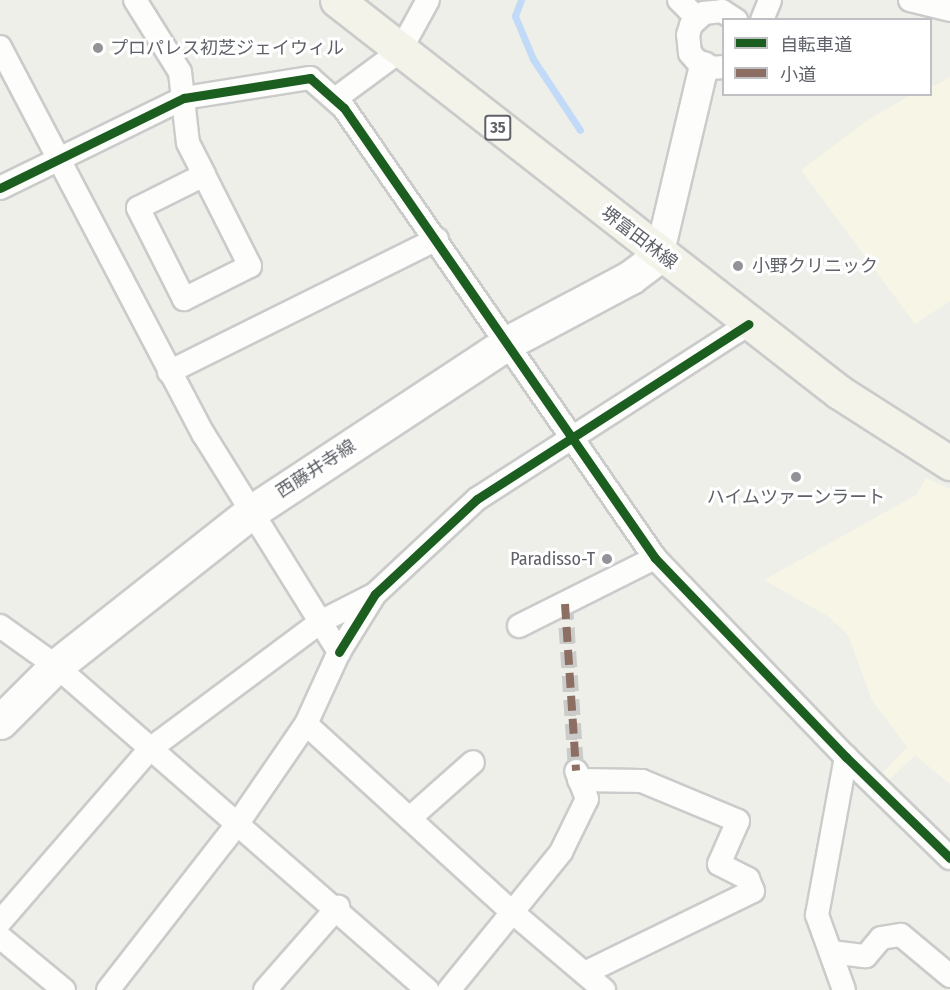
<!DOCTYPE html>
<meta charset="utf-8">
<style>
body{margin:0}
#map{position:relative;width:950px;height:990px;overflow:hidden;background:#efefea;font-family:"Fira Sans Condensed","Noto Sans JP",sans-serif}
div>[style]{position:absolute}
.commercial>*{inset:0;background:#f7f5e5}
.stream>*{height:7px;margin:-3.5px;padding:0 3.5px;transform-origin:3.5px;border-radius:3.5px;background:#c1daf7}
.pedestrian-tunnel>*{height:16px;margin-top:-8px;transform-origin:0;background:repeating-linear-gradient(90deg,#cbccca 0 16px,transparent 0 24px)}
.roads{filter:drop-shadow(2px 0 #cbcbcb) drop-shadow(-2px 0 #cbcbcb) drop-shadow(0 2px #cbcbcb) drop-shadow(0 -2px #cbcbcb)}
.minor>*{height:22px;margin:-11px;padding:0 11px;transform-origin:11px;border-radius:11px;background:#fdfdfc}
.tertiary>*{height:28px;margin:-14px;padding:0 14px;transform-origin:14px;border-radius:14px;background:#fdfdfc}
.secondary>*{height:33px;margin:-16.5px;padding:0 16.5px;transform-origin:16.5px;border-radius:16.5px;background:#fdfdfc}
.primary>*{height:33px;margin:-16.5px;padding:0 16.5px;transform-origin:16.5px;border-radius:16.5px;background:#f3f3ea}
.quiet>*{height:8px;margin-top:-4px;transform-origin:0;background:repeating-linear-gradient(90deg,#8d6e63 0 15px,transparent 0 23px)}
.cycleway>*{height:9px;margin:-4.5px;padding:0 4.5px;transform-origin:4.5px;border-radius:4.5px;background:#1b5e20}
.dots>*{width:16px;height:16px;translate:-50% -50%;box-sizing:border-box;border:3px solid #fff;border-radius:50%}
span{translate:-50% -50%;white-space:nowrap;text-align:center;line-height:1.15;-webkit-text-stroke:6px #fff;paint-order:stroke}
.shield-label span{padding:2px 4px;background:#fff;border:2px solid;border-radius:4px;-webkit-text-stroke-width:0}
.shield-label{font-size:16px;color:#5f6268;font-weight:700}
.poi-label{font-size:18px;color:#5f6268}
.left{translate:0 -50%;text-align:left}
.right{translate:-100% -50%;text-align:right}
.street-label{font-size:18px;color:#5f6268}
.legend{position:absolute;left:722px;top:18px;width:210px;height:78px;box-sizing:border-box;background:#fff;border:2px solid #bfc0c3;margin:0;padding:8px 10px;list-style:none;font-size:18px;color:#5f6268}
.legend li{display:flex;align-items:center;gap:12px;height:30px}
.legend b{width:30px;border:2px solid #bfc0c3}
</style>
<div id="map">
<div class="commercial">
<div style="clip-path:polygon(950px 77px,950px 301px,915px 324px,801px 170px,868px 120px,911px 95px,930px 94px,931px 84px,935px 86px)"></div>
<div style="clip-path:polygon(926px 478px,950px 489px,950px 784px,915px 755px,885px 784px,879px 777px,907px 747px,872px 700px,848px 635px,829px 617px,764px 580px,916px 495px)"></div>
</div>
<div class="stream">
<div style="left:521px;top:0;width:17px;rotate:111deg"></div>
<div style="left:515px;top:16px;width:47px;rotate:67.3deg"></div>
<div style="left:533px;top:59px;width:85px;rotate:56.5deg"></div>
</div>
<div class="pedestrian-tunnel">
<div style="left:565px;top:604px;width:167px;rotate:86.2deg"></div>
</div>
<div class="roads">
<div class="minor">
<div style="left:135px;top:0;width:85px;rotate:58deg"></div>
<div style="left:180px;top:72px;width:71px;rotate:83.6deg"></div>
<div style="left:188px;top:143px;width:36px;rotate:63deg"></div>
<div style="left:204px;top:175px;width:102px;rotate:63.2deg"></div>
<div style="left:250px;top:266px;width:74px;rotate:153.4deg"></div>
<div style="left:184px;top:299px;width:102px;rotate:-116.8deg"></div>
<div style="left:138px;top:208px;width:74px;rotate:-26.6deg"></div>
<div style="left:679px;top:0;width:25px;rotate:45deg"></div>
<div style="left:910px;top:0;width:41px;rotate:14deg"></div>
<div style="left:762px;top:20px;width:22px;rotate:-68deg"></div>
<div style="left:0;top:47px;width:438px;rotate:62.3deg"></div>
<div style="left:204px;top:435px;width:256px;rotate:58.1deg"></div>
<div style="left:724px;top:67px;width:13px;rotate:176deg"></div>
<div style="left:711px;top:68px;width:17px;rotate:-152deg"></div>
<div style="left:696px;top:60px;width:9px;rotate:-131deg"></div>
<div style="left:690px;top:53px;width:18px;rotate:-96deg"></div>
<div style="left:688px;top:35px;width:10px;rotate:-73deg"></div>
<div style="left:691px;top:25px;width:18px;rotate:-43deg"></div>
<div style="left:704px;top:13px;width:18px;rotate:-6deg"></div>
<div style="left:722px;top:11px;width:17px;rotate:33deg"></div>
<div style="left:335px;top:99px;width:81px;rotate:-36.4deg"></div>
<div style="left:400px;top:51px;width:58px;rotate:-61.2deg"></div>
<div style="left:0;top:188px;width:205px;rotate:-26.1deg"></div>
<div style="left:184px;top:98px;width:128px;rotate:-9deg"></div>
<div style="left:310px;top:78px;width:45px;rotate:41.4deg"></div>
<div style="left:344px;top:108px;width:547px;rotate:55.35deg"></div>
<div style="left:655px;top:558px;width:276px;rotate:46.2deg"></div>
<div style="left:846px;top:757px;width:145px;rotate:44.2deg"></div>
<div style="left:169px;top:372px;width:299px;rotate:-26.4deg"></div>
<div style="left:0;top:626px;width:69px;rotate:35.5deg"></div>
<div style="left:56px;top:666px;width:493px;rotate:41.1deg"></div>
<div style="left:519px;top:626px;width:152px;rotate:-26.6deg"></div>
<div style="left:306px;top:724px;width:277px;rotate:42.4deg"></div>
<div style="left:511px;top:911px;width:122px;rotate:40.3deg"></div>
<div style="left:579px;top:780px;width:63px;rotate:0.9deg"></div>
<div style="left:642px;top:781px;width:104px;rotate:22.6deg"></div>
<div style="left:738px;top:821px;width:47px;rotate:113.8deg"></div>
<div style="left:719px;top:864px;width:33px;rotate:27deg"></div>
<div style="left:748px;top:879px;width:13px;rotate:67deg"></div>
<div style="left:753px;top:891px;width:187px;rotate:154deg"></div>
<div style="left:410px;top:818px;width:84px;rotate:-41.6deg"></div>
<div style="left:0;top:922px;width:229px;rotate:-49.1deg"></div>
<div style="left:150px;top:749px;width:214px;rotate:-36.7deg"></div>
<div style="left:322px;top:621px;width:59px;rotate:-27deg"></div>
<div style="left:0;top:937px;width:83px;rotate:39.6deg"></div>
<div style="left:831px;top:952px;width:35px;rotate:7deg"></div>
<div style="left:866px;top:956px;width:23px;rotate:-50deg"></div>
<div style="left:881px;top:938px;width:20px;rotate:-9deg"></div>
<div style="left:901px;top:935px;width:64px;rotate:39.9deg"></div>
<div style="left:108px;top:990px;width:212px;rotate:-52.1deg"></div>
<div style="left:238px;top:823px;width:120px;rotate:-55.5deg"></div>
<div style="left:306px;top:724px;width:79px;rotate:-65.4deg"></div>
<div style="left:339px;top:652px;width:68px;rotate:-58.2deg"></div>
<div style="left:375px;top:594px;width:139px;rotate:-43deg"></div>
<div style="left:477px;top:499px;width:323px;rotate:-32.8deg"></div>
<div style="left:265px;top:990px;width:111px;rotate:-48.7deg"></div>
<div style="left:449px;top:990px;width:178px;rotate:-50.9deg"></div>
<div style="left:561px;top:852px;width:59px;rotate:-63.9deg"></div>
<div style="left:587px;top:799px;width:30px;rotate:-111deg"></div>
<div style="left:844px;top:990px;width:80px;rotate:-109.8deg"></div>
<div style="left:817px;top:915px;width:161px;rotate:-79.6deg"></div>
</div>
<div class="tertiary">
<div style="left:659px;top:256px;width:195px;rotate:-76.7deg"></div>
</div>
<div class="secondary">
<div style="left:0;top:722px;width:79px;rotate:-45deg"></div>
<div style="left:56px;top:666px;width:248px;rotate:-38.3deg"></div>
<div style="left:251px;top:512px;width:307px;rotate:-33.4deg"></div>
<div style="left:507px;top:343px;width:140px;rotate:-28deg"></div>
<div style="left:631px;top:277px;width:35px;rotate:-37deg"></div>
</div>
<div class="primary">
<div style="left:337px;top:0;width:637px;rotate:37.99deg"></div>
<div style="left:839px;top:392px;width:132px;rotate:32.6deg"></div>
</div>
</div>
<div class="quiet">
<div style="left:565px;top:604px;width:167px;rotate:86.2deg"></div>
</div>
<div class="cycleway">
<div style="left:0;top:188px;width:205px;rotate:-26.1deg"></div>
<div style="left:184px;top:98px;width:128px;rotate:-9deg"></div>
<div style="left:310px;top:78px;width:45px;rotate:41.4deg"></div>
<div style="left:344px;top:108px;width:547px;rotate:55.35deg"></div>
<div style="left:655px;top:558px;width:276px;rotate:46.2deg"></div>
<div style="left:846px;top:757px;width:145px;rotate:44.2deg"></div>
<div style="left:339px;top:652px;width:68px;rotate:-58.2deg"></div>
<div style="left:375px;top:594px;width:139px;rotate:-43deg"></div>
<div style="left:477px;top:499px;width:323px;rotate:-32.8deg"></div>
</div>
<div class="dots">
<div style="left:98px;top:48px;background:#919396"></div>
<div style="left:738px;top:266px;background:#919396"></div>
<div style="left:796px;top:477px;background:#919396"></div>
<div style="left:607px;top:559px;background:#919396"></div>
</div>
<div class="shield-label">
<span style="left:498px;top:128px">35</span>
</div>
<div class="poi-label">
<span class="left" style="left:110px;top:48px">プロパレス初芝ジェイウィル</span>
<span class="left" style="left:752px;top:266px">小野クリニック</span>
<span style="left:796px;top:497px">ハイムツァーンラート</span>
<span class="right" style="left:595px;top:559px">Paradisso-T</span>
</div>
<div class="street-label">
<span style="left:639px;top:238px;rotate:37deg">堺富田林線</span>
<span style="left:316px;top:469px;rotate:-33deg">西藤井寺線</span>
</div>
<ul class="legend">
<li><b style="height:8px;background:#1b5e20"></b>自転車道</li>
<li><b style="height:8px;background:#8d6e63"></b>小道</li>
</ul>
</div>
